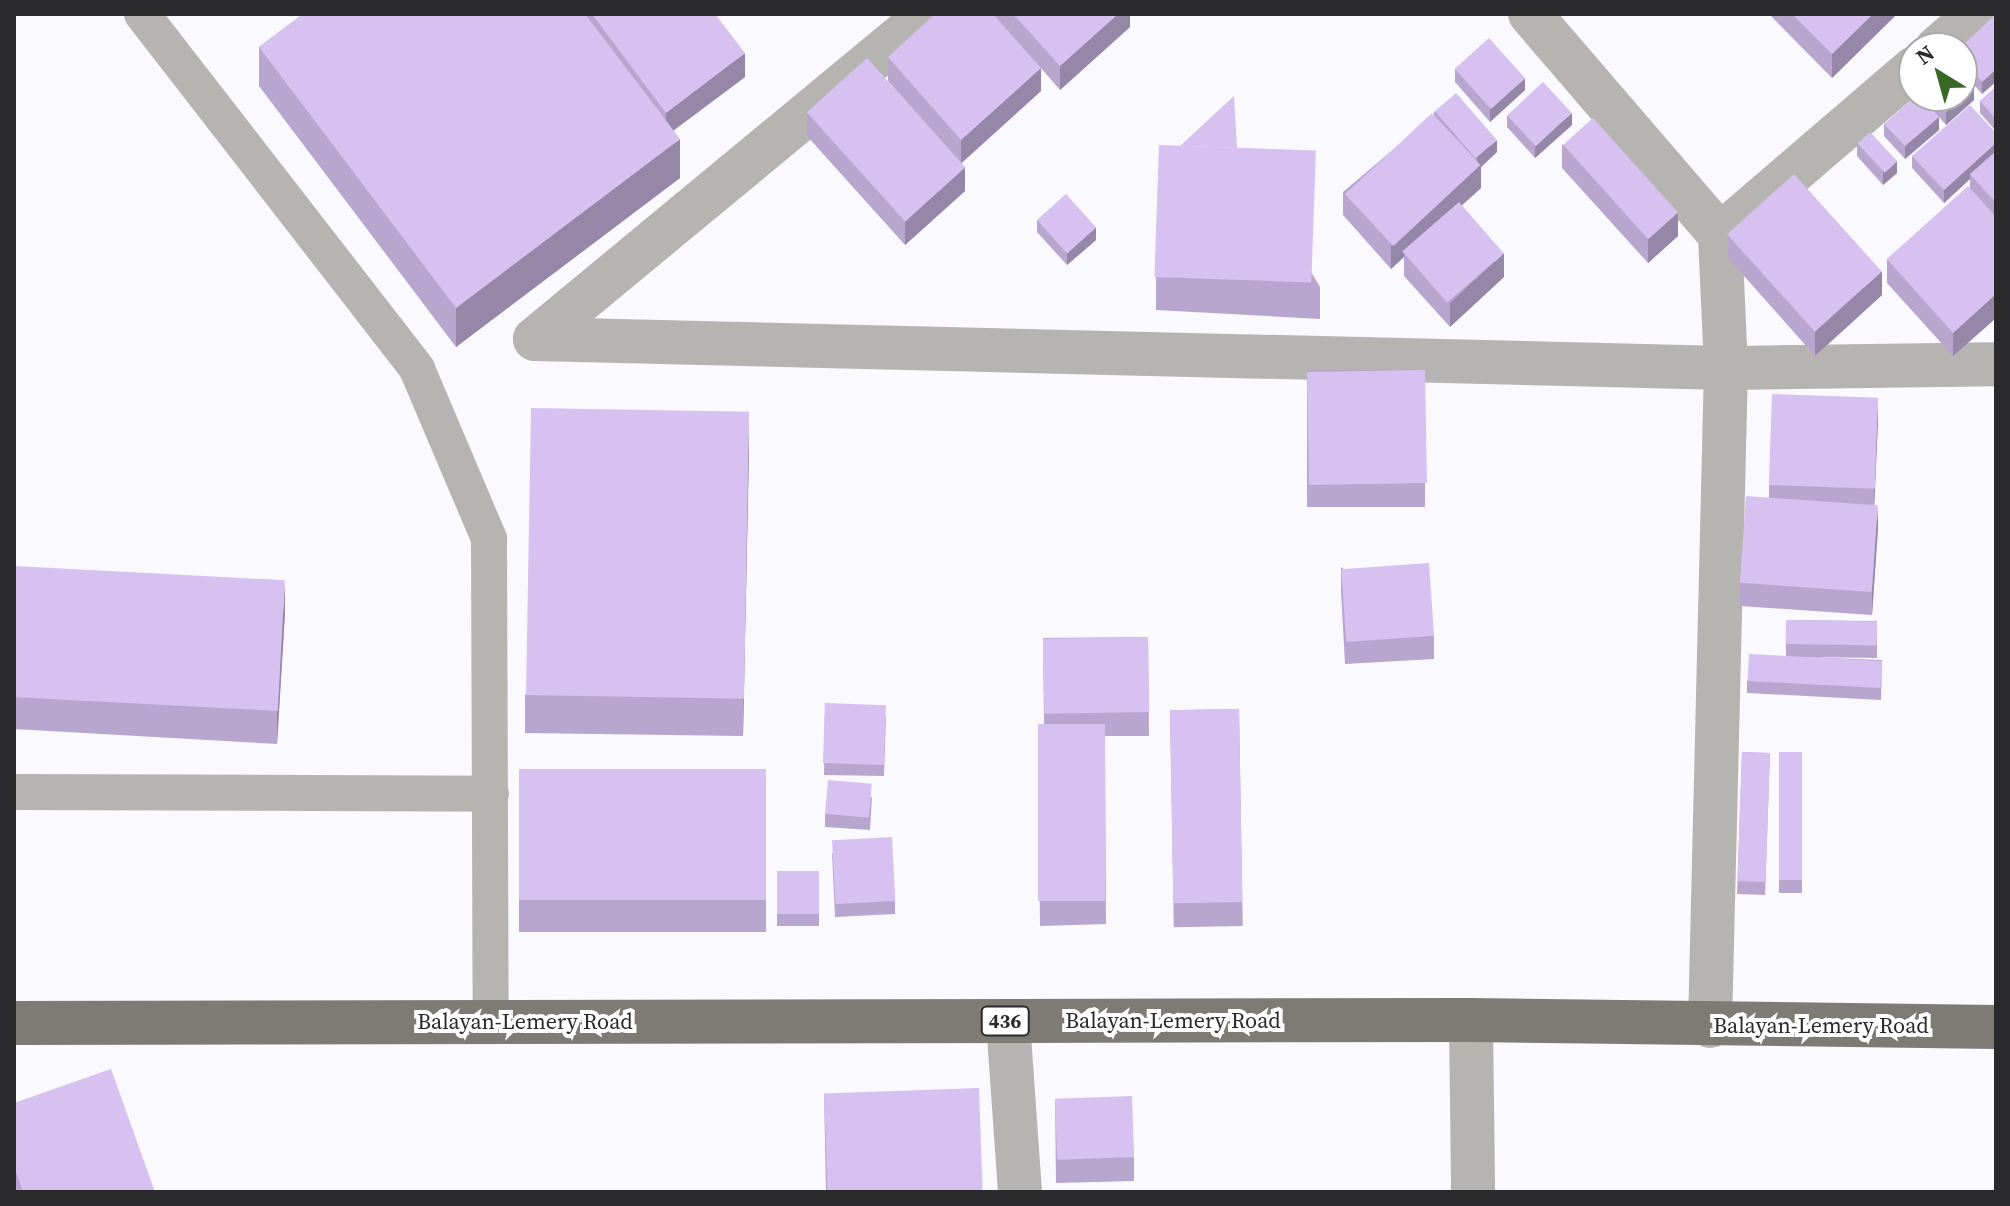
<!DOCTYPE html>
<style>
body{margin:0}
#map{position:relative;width:2010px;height:1206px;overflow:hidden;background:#f9f9fe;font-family:"Source Serif 4",serif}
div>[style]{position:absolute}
.service>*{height:36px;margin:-18px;padding:0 18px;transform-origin:18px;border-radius:18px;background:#b6b4b1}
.minor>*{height:44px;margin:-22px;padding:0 22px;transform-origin:22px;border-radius:22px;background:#b6b4b1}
.primary>*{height:44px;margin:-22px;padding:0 22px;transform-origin:22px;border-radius:22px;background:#7e7b75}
.wall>*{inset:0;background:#b9a6cf;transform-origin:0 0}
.shaded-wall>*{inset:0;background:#9687a9}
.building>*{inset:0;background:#d7c1f1;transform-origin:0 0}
span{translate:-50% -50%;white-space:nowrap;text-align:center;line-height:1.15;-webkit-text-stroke:8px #fff;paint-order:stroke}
.shield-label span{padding:2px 6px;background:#fff;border:2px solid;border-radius:6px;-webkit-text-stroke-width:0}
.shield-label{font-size:20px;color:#2a2a2d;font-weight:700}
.street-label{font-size:22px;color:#2a2a2d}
.frame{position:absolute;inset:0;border:16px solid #2a2a2d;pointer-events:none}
.north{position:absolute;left:1898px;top:32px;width:80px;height:80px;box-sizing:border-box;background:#fff;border:2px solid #aaaaab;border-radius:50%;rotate:323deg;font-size:22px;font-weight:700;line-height:32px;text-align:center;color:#2a2a2d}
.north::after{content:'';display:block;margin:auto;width:28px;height:36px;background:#396725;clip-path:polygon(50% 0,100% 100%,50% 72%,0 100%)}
</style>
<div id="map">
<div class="service">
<div style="left:142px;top:14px;width:449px;rotate:52.2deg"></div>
<div style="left:417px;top:369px;width:185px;rotate:67deg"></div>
<div style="left:489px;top:539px;width:483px;rotate:89.8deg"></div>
<div style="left:14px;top:792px;width:477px;rotate:0.2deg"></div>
</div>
<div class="minor">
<div style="left:1530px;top:14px;width:291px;rotate:49.3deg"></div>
<div style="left:1937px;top:48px;width:52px;rotate:-40.4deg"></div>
<div style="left:535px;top:339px;width:1191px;rotate:1.39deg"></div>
<div style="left:1726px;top:368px;width:270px;rotate:-0.8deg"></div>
<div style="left:535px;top:339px;width:510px;rotate:-39.59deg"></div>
<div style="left:1471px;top:1020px;width:172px;rotate:89.3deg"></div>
<div style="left:1008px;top:1021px;width:171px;rotate:86deg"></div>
<div style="left:1710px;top:1026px;width:658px;rotate:-88.61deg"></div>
<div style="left:1726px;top:368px;width:133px;rotate:-92.6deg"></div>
<div style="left:1720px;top:235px;width:256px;rotate:-40.7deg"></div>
</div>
<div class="primary">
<div style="left:14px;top:1023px;width:1457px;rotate:-0.12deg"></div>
<div style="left:1471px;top:1020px;width:525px;rotate:0.76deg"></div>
</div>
<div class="wall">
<div style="clip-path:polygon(303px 14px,715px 14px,745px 77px,673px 131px,680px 178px,456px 347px,259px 86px,259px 47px)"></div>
<div style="clip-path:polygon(935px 14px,1130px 14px,1130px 27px,1060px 90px,1041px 68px,1041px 91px,962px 163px,965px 191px,905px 245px,807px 136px,807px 112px,941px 141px,888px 81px,888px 57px)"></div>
<div style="clip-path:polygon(1769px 14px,1897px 14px,1832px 78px)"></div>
<div style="clip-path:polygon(1996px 14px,1982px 94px,1962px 71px,1962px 48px)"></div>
<div style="clip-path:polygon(1455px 69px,1525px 90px,1490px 122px,1455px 82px)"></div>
<div style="clip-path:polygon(1996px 87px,1996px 131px,1980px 113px,1980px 101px)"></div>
<div style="clip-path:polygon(1923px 96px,1962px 96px,1974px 100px,1946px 125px,1939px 117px,1939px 130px,1905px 159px,1884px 136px,1884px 124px,1923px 99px)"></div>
<div style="clip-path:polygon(1434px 111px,1497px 152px,1481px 167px,1481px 188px,1462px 205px,1504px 277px,1450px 327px,1404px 276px,1404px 257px,1391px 269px,1343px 215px,1343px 192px,1434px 115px)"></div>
<div style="clip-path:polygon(1507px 115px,1572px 125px,1535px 158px,1507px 127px)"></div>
<div style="clip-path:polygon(1996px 133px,1996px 318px,1953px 356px,1887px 283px,1887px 259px,1970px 188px,1970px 179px,1944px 203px,1912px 168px,1912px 156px)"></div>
<div style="clip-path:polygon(1857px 143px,1897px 173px,1883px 185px,1857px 156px)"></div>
<div style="clip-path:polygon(1562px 144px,1678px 236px,1648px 263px,1562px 168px)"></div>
<div style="clip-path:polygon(1237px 148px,1320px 287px,1320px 319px,1156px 310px,1156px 277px)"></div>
<div style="clip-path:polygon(1037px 220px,1096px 240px,1067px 265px,1037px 232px)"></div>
<div style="clip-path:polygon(1728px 235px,1882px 295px,1815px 356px,1728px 258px)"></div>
<div style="left:1425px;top:370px;width:137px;height:118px;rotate:90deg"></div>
<div style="clip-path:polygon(1878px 421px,1874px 505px,1878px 528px,1872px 615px,1740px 606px,1740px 583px,1769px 497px,1769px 485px)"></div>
<div style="clip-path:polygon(749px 449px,743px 736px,525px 733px,525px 695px)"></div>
<div style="clip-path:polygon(14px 566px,285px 613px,277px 744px,14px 729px)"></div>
<div style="clip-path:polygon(1341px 567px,1434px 636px,1434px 659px,1345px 664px,1341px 591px)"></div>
<div style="clip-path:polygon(1786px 620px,1877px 621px,1877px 658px,1807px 657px,1882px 660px,1881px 700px,1747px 693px,1747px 681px,1786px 656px)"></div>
<div style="clip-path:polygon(1148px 637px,1149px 736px,1105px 736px,1106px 924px,1040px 926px,1038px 725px,1044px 725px,1043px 638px)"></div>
<div style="clip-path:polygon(825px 703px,886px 717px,884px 776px,824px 775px)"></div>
<div style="left:1239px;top:709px;width:217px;height:69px;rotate:89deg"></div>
<div style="left:1742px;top:752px;width:28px;height:142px;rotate:2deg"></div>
<div style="left:1779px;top:752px;width:23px;height:141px"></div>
<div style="left:766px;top:769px;width:163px;height:247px;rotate:90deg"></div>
<div style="clip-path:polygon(872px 797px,870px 830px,825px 827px,825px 814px)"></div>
<div style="clip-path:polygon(832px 853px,895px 901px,895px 914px,835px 917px)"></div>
<div style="left:777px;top:871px;width:42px;height:55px"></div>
<div style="clip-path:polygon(824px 1093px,982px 1192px,826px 1192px)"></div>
<div style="clip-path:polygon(1055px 1099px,1134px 1157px,1134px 1181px,1056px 1183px)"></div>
<div style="clip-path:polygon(14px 1103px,155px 1192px,14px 1192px)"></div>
</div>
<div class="shaded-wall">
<div style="clip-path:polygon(1118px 14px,1130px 14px,1130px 27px,1060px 90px,1060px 66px)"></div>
<div style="clip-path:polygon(1873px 14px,1897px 14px,1832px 78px,1832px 54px)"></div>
<div style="clip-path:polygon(745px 53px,745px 77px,666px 136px,666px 113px)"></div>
<div style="clip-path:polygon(1041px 68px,1041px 91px,961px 163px,961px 140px)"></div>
<div style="clip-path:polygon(1996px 69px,1996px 82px,1982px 94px,1982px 82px)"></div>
<div style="clip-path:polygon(1525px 78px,1525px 90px,1490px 122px,1490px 109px)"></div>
<div style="clip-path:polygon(1974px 87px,1974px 100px,1946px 125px,1946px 112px)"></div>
<div style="clip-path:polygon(1572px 113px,1572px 125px,1535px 158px,1535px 145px)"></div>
<div style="clip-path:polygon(1939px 117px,1939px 130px,1905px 159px,1905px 146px)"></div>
<div style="clip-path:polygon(680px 139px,680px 178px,456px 347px,456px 308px)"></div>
<div style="clip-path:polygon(1497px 140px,1497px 152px,1481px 167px,1481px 188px,1407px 255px,1404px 253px,1404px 257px,1391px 269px,1391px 246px,1477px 168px,1477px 157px)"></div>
<div style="clip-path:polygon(1996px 143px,1996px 155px,1970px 174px,1970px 179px,1944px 203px,1944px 190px)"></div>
<div style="clip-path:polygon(1897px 161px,1897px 173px,1883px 185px,1883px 172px)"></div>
<div style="clip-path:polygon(965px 167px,965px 191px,905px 245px,905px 222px)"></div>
<div style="clip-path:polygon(1678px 212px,1678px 236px,1648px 263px,1648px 239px)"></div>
<div style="clip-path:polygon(1096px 227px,1096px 240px,1067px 265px,1067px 253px)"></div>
<div style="clip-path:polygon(1504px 253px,1504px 277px,1450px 327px,1450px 303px)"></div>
<div style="clip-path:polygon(1882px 271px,1882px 295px,1815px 356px,1815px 332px)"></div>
<div style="clip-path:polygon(1996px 294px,1996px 318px,1953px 356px,1953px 333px)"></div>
<div style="clip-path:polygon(1878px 398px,1878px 421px,1874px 512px,1874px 488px)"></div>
<div style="clip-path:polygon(749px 410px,749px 449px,743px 736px,743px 698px)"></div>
<div style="clip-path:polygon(1878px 505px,1878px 528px,1872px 615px,1872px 592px)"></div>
<div style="clip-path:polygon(285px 581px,285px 613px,277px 744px,277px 712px)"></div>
</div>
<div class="building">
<div style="clip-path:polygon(303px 14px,585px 14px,680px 139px,456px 308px,259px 47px)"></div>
<div style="clip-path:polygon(592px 14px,715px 14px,745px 53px,666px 113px)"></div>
<div style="clip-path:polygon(935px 14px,993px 14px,1041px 68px,961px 140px,888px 57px)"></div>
<div style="clip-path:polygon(1013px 14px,1118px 14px,1060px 66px)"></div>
<div style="clip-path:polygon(1792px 14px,1873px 14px,1832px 54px)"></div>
<div style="clip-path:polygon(1996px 14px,1996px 69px,1982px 82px,1962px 59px,1962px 48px,1960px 48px)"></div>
<div style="left:1489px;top:38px;width:54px;height:46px;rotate:48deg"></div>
<div style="left:867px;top:58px;width:147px;height:81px;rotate:48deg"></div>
<div style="clip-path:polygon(1962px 74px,1974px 87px,1946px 112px,1931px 96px,1962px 96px)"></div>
<div style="left:1543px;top:82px;width:42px;height:49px;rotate:47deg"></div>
<div style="clip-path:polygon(1996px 87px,1996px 119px,1980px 101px)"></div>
<div style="left:1456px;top:93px;width:62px;height:28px;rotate:49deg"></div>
<div style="clip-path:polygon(1234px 96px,1237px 148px,1180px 146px)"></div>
<div style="clip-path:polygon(1915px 96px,1921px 96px,1939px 117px,1905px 146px,1884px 124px)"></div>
<div style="clip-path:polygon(1970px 105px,1996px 133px,1996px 143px,1944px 190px,1912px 156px)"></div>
<div style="left:1432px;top:113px;width:71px;height:119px;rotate:47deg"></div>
<div style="left:1593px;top:118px;width:127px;height:40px;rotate:48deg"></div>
<div style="left:1870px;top:132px;width:40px;height:17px;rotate:47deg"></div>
<div style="left:1159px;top:145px;width:157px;height:132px;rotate:2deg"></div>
<div style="clip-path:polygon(1996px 151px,1996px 203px,1970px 174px)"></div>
<div style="left:1794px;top:174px;width:131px;height:90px;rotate:48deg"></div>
<div style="clip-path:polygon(1968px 186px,1996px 217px,1996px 294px,1953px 333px,1887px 259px)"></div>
<div style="left:1066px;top:194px;width:45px;height:39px;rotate:48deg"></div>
<div style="left:1459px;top:202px;width:68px;height:75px;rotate:49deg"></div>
<div style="left:1425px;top:370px;width:113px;height:118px;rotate:89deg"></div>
<div style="left:1772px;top:394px;width:106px;height:91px;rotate:2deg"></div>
<div style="left:531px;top:408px;width:218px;height:287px;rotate:1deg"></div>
<div style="left:1746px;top:496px;width:132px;height:87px;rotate:4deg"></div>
<div style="left:1429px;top:563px;width:73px;height:88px;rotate:86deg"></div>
<div style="left:14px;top:566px;width:271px;height:131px;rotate:3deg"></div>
<div style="left:1786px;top:620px;width:91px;height:24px;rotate:1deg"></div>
<div style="left:1148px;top:637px;width:75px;height:105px;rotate:89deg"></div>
<div style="left:1749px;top:654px;width:133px;height:27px;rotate:3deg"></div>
<div style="left:825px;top:703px;width:61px;height:60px;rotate:2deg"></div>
<div style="left:1239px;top:709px;width:193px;height:69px;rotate:89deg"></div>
<div style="left:1105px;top:724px;width:177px;height:67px;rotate:90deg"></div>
<div style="left:1742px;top:752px;width:28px;height:129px;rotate:2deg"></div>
<div style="left:1779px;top:752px;width:23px;height:128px"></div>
<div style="left:766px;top:769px;width:131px;height:247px;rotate:90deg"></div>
<div style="left:828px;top:780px;width:44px;height:34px;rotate:5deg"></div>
<div style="left:892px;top:837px;width:64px;height:60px;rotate:87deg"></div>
<div style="left:777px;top:871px;width:42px;height:43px"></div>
<div style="clip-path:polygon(111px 1069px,155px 1192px,23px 1192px,14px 1166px,14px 1103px)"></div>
<div style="left:979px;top:1088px;width:104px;height:155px;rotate:88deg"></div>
<div style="left:1132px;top:1096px;width:61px;height:77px;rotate:88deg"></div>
</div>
<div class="shield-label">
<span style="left:1005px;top:1021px">436</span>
</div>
<div class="street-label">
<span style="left:1173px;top:1021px">Balayan-Lemery Road</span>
<span style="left:525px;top:1022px">Balayan-Lemery Road</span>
<span style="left:1821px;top:1026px">Balayan-Lemery Road</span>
</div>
<div class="frame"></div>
<div class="north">N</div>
</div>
